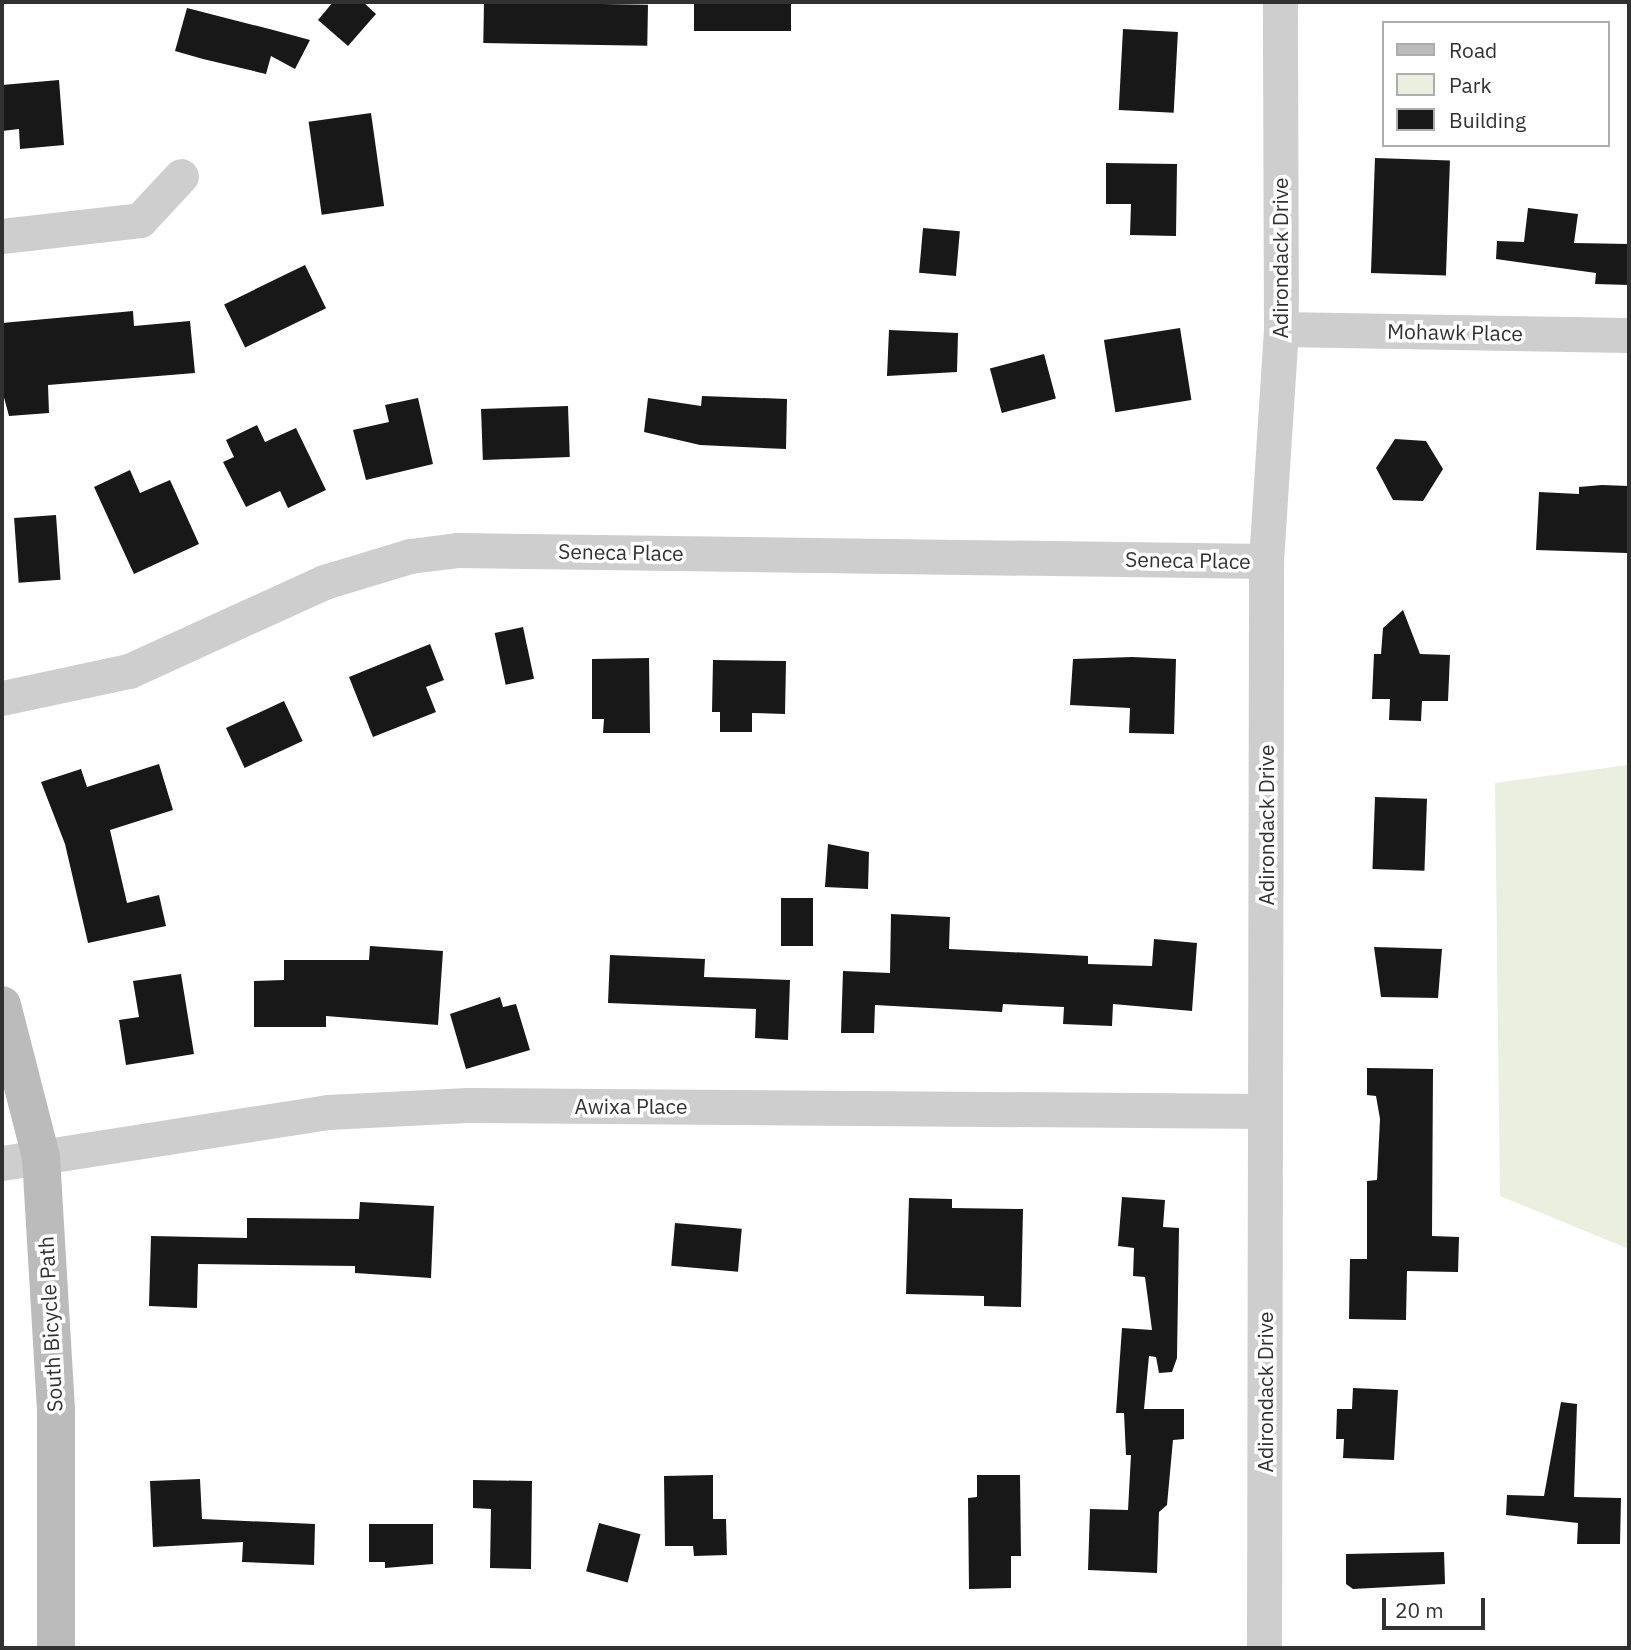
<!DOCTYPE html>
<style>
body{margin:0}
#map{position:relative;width:1631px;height:1650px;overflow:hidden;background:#fff;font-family:"IBM Plex Sans",sans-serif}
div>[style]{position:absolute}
.green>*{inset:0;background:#eaefdf}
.building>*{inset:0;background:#181818;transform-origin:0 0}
.street>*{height:35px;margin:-17.5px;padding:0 17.5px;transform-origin:17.5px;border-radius:17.5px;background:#cecece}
.secondary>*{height:38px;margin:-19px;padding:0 19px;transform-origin:19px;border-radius:19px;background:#bbb}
span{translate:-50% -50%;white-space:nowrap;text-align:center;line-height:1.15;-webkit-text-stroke:7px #fff;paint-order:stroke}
.street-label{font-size:21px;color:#313131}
.frame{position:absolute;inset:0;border:4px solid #313131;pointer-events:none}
.legend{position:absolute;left:1382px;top:21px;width:228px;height:126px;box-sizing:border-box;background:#fff;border:2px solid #adadad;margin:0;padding:9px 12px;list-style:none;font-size:21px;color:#313131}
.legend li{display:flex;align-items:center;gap:14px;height:35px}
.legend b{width:35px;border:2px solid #adadad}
.scale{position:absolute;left:1382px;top:1598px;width:103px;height:32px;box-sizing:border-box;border:4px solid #313131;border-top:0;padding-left:9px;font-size:21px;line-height:24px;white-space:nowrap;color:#313131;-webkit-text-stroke:5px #fff;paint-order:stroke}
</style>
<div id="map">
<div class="green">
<div style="clip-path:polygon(1627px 765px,1629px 985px,1629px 1249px,1500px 1196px,1495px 783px)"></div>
</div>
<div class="building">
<div style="clip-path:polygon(333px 2px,363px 2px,376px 14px,348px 46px,318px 20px)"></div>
<div style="left:484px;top:2px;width:164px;height:41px;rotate:1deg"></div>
<div style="left:694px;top:2px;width:97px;height:29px"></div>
<div style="clip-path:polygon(187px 8px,277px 31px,310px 40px,295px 69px,271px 56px,266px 74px,203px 59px,175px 51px)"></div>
<div style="left:1123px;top:29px;width:55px;height:81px;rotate:3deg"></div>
<div style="clip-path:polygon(59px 80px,64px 145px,20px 149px,19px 129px,2px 131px,2px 85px)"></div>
<div style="left:371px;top:113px;width:94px;height:63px;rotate:82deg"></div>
<div style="left:1375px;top:158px;width:75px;height:115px;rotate:2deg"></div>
<div style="clip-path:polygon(1106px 163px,1177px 164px,1176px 236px,1130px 235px,1131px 204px,1106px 204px)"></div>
<div style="clip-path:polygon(1528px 208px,1578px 214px,1574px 243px,1629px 244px,1629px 285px,1595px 284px,1596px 273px,1496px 259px,1497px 241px,1524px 242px)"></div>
<div style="left:923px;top:228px;width:37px;height:45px;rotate:5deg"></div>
<div style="left:305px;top:265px;width:48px;height:90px;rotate:64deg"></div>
<div style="clip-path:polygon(133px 311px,134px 326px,190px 321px,195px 373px,48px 385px,49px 413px,9px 416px,2px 390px,2px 323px)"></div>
<div style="left:1180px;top:328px;width:73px;height:77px;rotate:81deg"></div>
<div style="clip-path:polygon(889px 330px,958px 333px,957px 372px,887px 376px)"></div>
<div style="left:1044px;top:354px;width:46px;height:56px;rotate:75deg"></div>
<div style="clip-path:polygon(702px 396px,787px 399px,786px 449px,700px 445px,644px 432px,648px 398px,701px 406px)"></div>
<div style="clip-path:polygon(418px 398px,433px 464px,366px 480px,353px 430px,389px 422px,385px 405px)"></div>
<div style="left:568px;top:406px;width:51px;height:87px;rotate:88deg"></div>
<div style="clip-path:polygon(257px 425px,265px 442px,296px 428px,326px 490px,288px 508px,280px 491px,246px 507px,223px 462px,234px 457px,226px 440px)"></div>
<div style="clip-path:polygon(1395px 439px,1426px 441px,1443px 469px,1423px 501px,1393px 500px,1376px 468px)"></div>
<div style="clip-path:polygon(130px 470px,140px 493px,170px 480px,199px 544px,134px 574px,94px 487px)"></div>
<div style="clip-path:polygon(1602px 485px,1629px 486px,1627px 553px,1536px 550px,1539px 492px,1579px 494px,1579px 487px)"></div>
<div style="left:56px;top:515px;width:65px;height:42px;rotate:86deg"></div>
<div style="clip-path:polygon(1403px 610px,1420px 654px,1450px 655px,1448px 701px,1422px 701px,1421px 721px,1389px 720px,1390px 699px,1372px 699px,1374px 654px,1381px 654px,1383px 628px)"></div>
<div style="left:523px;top:627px;width:53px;height:29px;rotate:78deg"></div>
<div style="clip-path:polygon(430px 644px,444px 680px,426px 687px,436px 712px,373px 737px,349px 677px)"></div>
<div style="clip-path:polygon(1132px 657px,1176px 659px,1174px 734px,1129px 733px,1130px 708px,1070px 705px,1073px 659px)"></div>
<div style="clip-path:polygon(649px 658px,650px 733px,603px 733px,604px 719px,592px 719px,592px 659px)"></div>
<div style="clip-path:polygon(713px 660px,786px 661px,785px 714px,752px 713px,752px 732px,720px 732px,720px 712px,712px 712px)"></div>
<div style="left:284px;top:701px;width:44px;height:64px;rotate:65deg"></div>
<div style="clip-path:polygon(159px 764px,173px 810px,110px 830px,127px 903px,159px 895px,166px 926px,88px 943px,65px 844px,41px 782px,81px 769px,87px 787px)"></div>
<div style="left:1375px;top:797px;width:52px;height:72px;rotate:2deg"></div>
<div style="clip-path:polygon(828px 844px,869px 852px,868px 889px,825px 887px)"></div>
<div style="left:781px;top:898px;width:32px;height:48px"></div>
<div style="clip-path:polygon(891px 914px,950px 917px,949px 949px,1088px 956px,1088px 964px,1152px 966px,1154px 939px,1197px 943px,1192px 1011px,1113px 1004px,1112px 1026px,1063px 1024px,1064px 1007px,1003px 1004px,1002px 1012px,875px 1005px,874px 1033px,841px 1033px,843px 971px,890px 973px)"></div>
<div style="clip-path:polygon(370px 946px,443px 951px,438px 1025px,326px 1016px,326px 1027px,254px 1027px,254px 981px,284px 980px,284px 960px,369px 960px)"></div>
<div style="clip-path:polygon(1374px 947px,1442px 949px,1438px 998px,1381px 997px)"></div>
<div style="clip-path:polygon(610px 955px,705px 959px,704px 977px,790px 980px,788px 1040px,755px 1038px,756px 1009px,608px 1003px)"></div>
<div style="clip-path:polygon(181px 974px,194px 1054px,126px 1065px,119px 1020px,139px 1017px,133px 981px)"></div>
<div style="clip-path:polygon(500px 997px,503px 1007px,516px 1004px,530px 1050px,466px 1069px,450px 1014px)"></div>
<div style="clip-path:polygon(1367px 1068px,1433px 1069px,1432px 1236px,1459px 1237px,1458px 1272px,1407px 1271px,1406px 1320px,1349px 1319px,1350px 1259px,1367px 1259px,1367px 1181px,1377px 1180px,1380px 1119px,1376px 1096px,1367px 1095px)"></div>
<div style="clip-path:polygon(1122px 1197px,1165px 1200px,1163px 1227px,1179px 1228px,1177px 1358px,1172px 1372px,1159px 1373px,1156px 1357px,1149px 1356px,1144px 1409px,1184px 1409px,1184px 1439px,1173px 1440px,1167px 1505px,1159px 1512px,1157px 1573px,1088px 1570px,1090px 1509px,1128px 1510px,1131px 1455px,1126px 1455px,1124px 1413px,1116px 1413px,1122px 1328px,1152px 1330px,1145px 1277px,1133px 1276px,1134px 1248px,1118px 1246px)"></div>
<div style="clip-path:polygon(909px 1198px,952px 1199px,952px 1208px,1023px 1209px,1021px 1307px,984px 1306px,984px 1296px,906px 1294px)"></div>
<div style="clip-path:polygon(360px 1202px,434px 1206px,431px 1278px,355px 1273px,355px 1266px,198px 1264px,197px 1308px,149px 1306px,151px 1236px,247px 1238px,247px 1218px,359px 1219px)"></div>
<div style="left:675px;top:1223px;width:67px;height:43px;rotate:5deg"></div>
<div style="clip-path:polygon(1353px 1388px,1398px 1390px,1394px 1460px,1343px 1458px,1344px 1439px,1336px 1439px,1337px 1409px,1352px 1409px)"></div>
<div style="clip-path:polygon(1561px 1402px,1577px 1404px,1574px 1497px,1621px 1498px,1620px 1544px,1577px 1544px,1578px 1523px,1506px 1515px,1507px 1495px,1544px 1496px)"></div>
<div style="clip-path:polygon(713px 1475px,713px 1519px,726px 1519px,727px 1555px,694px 1556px,693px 1546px,665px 1546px,664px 1476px)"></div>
<div style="clip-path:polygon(977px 1475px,1020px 1475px,1021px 1556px,1011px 1556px,1011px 1588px,969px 1589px,968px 1498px,977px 1497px)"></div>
<div style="clip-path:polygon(200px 1479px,202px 1519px,315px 1524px,314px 1565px,242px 1562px,243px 1542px,153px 1547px,150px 1481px)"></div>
<div style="clip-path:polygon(473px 1480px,532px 1481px,531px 1569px,490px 1568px,491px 1509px,473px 1508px)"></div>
<div style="left:599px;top:1523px;width:43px;height:50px;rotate:15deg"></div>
<div style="clip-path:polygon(369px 1524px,433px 1524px,433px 1564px,385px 1568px,385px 1562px,369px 1562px)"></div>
<div style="clip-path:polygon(1444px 1552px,1445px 1584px,1353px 1589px,1346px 1584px,1346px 1554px)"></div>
</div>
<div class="street">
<div style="left:2px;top:236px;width:139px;rotate:-6.6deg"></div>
<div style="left:140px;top:220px;width:60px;rotate:-47deg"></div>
<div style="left:1281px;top:329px;width:348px;rotate:1deg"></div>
<div style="left:2px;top:698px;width:130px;rotate:-12deg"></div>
<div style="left:129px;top:671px;width:214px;rotate:-24.5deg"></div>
<div style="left:324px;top:582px;width:90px;rotate:-16.8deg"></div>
<div style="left:410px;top:556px;width:47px;rotate:-7.3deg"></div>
<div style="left:457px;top:550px;width:809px;rotate:0.78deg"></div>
<div style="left:2px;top:1163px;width:330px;rotate:-8.9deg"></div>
<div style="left:328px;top:1112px;width:139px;rotate:-2.9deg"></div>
<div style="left:467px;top:1105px;width:798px;rotate:0.43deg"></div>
<div style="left:1264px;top:1648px;width:1087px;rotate:-89.89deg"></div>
<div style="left:1266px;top:561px;width:232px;rotate:-86.3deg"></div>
<div style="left:1281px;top:329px;width:327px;rotate:-90.2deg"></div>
</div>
<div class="secondary">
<div style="left:2px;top:1005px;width:157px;rotate:75.6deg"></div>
<div style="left:41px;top:1157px;width:254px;rotate:86.6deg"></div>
<div style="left:56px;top:1411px;width:237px;rotate:90deg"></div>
</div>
<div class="street-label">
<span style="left:1280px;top:258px;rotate:-90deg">Adirondack Drive</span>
<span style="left:1455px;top:332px;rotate:1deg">Mohawk Place</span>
<span style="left:621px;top:552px;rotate:1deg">Seneca Place</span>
<span style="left:1188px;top:560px;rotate:1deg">Seneca Place</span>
<span style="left:1266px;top:825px;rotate:-90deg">Adirondack Drive</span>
<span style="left:631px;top:1106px">Awixa Place</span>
<span style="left:50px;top:1324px;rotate:-93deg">South Bicycle Path</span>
<span style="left:1265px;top:1392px;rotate:-90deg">Adirondack Drive</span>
</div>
<div class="frame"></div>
<ul class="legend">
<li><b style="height:9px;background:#bbb"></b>Road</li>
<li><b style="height:19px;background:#eaefdf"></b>Park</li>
<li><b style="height:19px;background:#181818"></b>Building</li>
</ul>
<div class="scale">20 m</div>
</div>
